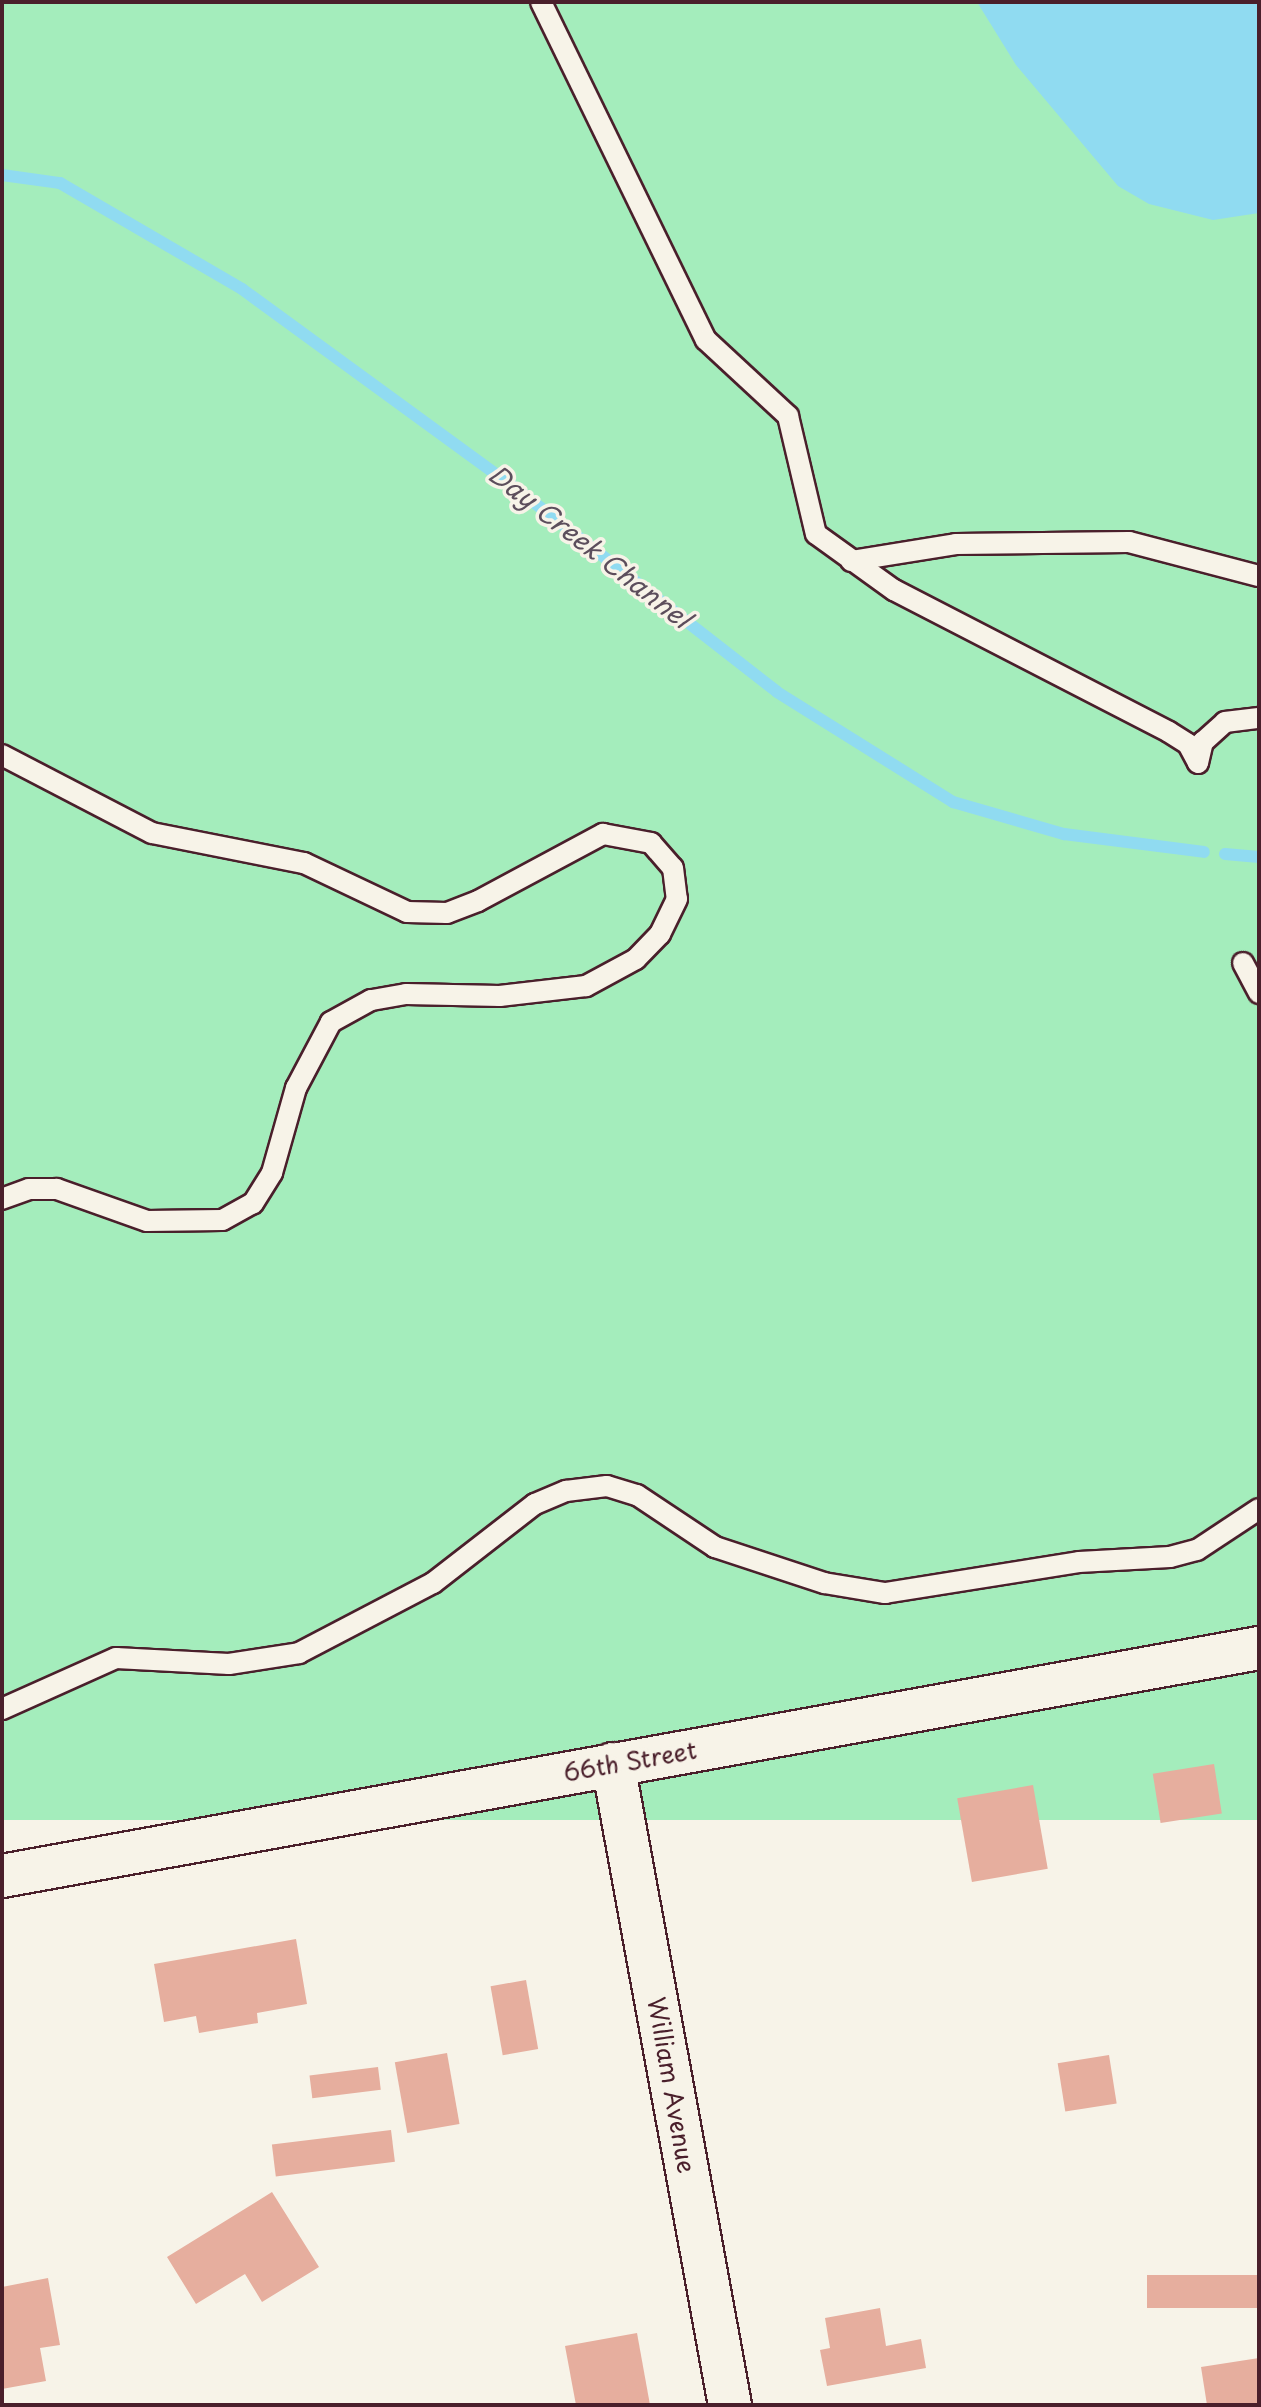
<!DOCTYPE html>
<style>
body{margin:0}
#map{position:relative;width:1261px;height:2407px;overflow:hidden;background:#f7f3e8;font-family:"Playpen Sans",sans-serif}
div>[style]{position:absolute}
.green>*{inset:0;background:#a4edbc;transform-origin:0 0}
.water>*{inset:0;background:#90dbf1}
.stream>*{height:12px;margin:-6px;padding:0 6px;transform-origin:6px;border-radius:6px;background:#90dbf1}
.building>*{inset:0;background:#e6ae9e;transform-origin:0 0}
.roads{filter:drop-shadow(2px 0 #4a1f2b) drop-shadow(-2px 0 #4a1f2b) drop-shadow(0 2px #4a1f2b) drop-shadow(0 -2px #4a1f2b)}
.service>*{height:20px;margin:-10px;padding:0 10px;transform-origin:10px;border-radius:10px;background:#f7f3e8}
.minor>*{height:42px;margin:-21px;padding:0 21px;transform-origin:21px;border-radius:21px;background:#f7f3e8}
span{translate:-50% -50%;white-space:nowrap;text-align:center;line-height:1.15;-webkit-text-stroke:7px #f7f3e8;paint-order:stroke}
.street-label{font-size:24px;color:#4a1f2b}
.water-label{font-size:26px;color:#5c4e5c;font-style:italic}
.frame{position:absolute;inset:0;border:4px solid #4a1f2b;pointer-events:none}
</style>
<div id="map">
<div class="green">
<div style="left:2px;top:2px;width:1257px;height:1818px"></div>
</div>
<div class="water">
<div style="clip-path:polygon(977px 2px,1259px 2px,1259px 213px,1213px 220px,1149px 204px,1118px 186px,1016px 65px)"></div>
</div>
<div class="stream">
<div style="left:2px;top:175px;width:59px;rotate:7.9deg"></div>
<div style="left:60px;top:183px;width:211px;rotate:30.2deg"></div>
<div style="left:242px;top:289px;width:336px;rotate:36.1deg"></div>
<div style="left:514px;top:487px;width:333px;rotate:37.9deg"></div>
<div style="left:777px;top:692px;width:208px;rotate:32deg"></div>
<div style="left:953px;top:802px;width:116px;rotate:16.1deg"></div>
<div style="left:1064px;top:834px;width:141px;rotate:7.3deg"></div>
<div style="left:1225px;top:854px;width:34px;rotate:5deg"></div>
</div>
<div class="building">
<div style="left:1214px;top:1764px;width:50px;height:62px;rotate:81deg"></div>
<div style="left:1033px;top:1785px;width:85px;height:77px;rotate:80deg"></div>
<div style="clip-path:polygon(296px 1939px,307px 2004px,257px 2013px,258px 2023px,199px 2033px,196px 2016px,164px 2022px,154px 1964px)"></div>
<div style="left:526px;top:1980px;width:70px;height:36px;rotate:80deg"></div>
<div style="left:447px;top:2053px;width:72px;height:53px;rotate:80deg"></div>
<div style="left:1109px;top:2055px;width:49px;height:52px;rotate:81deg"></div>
<div style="left:378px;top:2067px;width:23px;height:69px;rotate:83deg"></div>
<div style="left:391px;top:2130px;width:32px;height:120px;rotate:83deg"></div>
<div style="clip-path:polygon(272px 2192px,319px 2267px,262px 2302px,245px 2274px,196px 2304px,167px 2257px)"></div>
<div style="left:1259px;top:2275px;width:33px;height:112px;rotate:90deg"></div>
<div style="clip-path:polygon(48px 2278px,60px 2345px,40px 2348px,46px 2381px,2px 2389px,2px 2287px)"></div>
<div style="clip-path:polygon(880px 2308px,886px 2346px,921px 2339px,926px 2368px,827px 2386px,820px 2350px,830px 2348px,825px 2318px)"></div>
<div style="clip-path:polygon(637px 2333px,650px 2405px,576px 2405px,565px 2346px)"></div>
<div style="clip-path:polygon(1259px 2358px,1259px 2405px,1207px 2405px,1201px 2367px)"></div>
</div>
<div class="roads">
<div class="service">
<div style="left:541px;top:2px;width:376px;rotate:64deg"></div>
<div style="left:706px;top:340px;width:112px;rotate:42.8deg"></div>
<div style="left:788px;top:416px;width:121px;rotate:76.7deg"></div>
<div style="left:816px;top:534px;width:96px;rotate:35.7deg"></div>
<div style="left:894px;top:590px;width:309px;rotate:27.3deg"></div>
<div style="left:1169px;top:732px;width:22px;rotate:32deg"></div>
<div style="left:1188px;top:744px;width:21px;rotate:62deg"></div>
<div style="left:851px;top:561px;width:106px;rotate:-9.2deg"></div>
<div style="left:956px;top:544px;width:173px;rotate:-0.7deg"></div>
<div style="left:1129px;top:542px;width:134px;rotate:14.7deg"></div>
<div style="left:2px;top:755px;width:169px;rotate:27.5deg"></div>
<div style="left:152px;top:833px;width:155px;rotate:11.2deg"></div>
<div style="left:304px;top:863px;width:114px;rotate:25.4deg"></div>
<div style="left:407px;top:912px;width:40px;rotate:1.4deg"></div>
<div style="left:447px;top:913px;width:33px;rotate:-21deg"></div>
<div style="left:478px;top:901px;width:142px;rotate:-28.2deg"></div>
<div style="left:603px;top:834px;width:49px;rotate:10.6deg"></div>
<div style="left:651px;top:843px;width:33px;rotate:49deg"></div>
<div style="left:673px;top:868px;width:31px;rotate:83deg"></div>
<div style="left:677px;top:899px;width:39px;rotate:116deg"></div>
<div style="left:660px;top:934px;width:35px;rotate:134deg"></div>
<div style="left:636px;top:959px;width:57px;rotate:151.6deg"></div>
<div style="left:586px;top:986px;width:87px;rotate:173.4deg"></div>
<div style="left:500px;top:996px;width:94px;rotate:-178.8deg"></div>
<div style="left:406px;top:994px;width:36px;rotate:170deg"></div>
<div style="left:371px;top:1000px;width:46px;rotate:151.2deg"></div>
<div style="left:331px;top:1022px;width:75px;rotate:117.9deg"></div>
<div style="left:296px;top:1088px;width:88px;rotate:105.8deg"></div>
<div style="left:272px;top:1173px;width:36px;rotate:122deg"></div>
<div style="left:253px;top:1203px;width:35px;rotate:151deg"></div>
<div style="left:222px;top:1220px;width:75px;rotate:179.2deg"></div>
<div style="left:147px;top:1221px;width:96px;rotate:-160.4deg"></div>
<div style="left:57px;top:1189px;width:28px;rotate:180deg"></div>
<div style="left:29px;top:1189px;width:29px;rotate:160deg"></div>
<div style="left:1198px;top:763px;width:22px;rotate:-77deg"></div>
<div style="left:1203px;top:742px;width:30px;rotate:-42deg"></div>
<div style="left:1225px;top:722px;width:34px;rotate:-7deg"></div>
<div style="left:1243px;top:963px;width:34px;rotate:62deg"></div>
<div style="left:2px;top:1709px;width:125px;rotate:-24.1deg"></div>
<div style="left:116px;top:1658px;width:113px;rotate:3deg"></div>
<div style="left:229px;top:1664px;width:71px;rotate:-8.9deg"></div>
<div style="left:299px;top:1653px;width:151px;rotate:-27.6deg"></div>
<div style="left:433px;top:1583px;width:129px;rotate:-37.8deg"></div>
<div style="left:535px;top:1504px;width:34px;rotate:-23deg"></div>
<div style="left:566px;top:1491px;width:41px;rotate:-7deg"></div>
<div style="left:607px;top:1486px;width:31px;rotate:17deg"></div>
<div style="left:637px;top:1495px;width:94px;rotate:33.7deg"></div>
<div style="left:715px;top:1547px;width:115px;rotate:18.3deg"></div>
<div style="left:824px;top:1583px;width:62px;rotate:9.3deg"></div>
<div style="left:885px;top:1593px;width:196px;rotate:-9.1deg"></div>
<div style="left:1079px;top:1562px;width:91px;rotate:-3.1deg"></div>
<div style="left:1170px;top:1557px;width:28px;rotate:-15deg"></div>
<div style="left:1197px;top:1550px;width:74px;rotate:-33.5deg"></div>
</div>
<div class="minor">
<div style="left:613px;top:1764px;width:652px;rotate:79.66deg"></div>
<div style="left:2px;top:1876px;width:1278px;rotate:-10.28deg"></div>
</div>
</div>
<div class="street-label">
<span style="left:630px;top:1761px;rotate:-10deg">66th Street</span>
<span style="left:672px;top:2085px;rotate:80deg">William Avenue</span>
</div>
<div class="water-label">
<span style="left:590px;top:546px;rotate:38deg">Day Creek Channel</span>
</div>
<div class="frame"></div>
</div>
